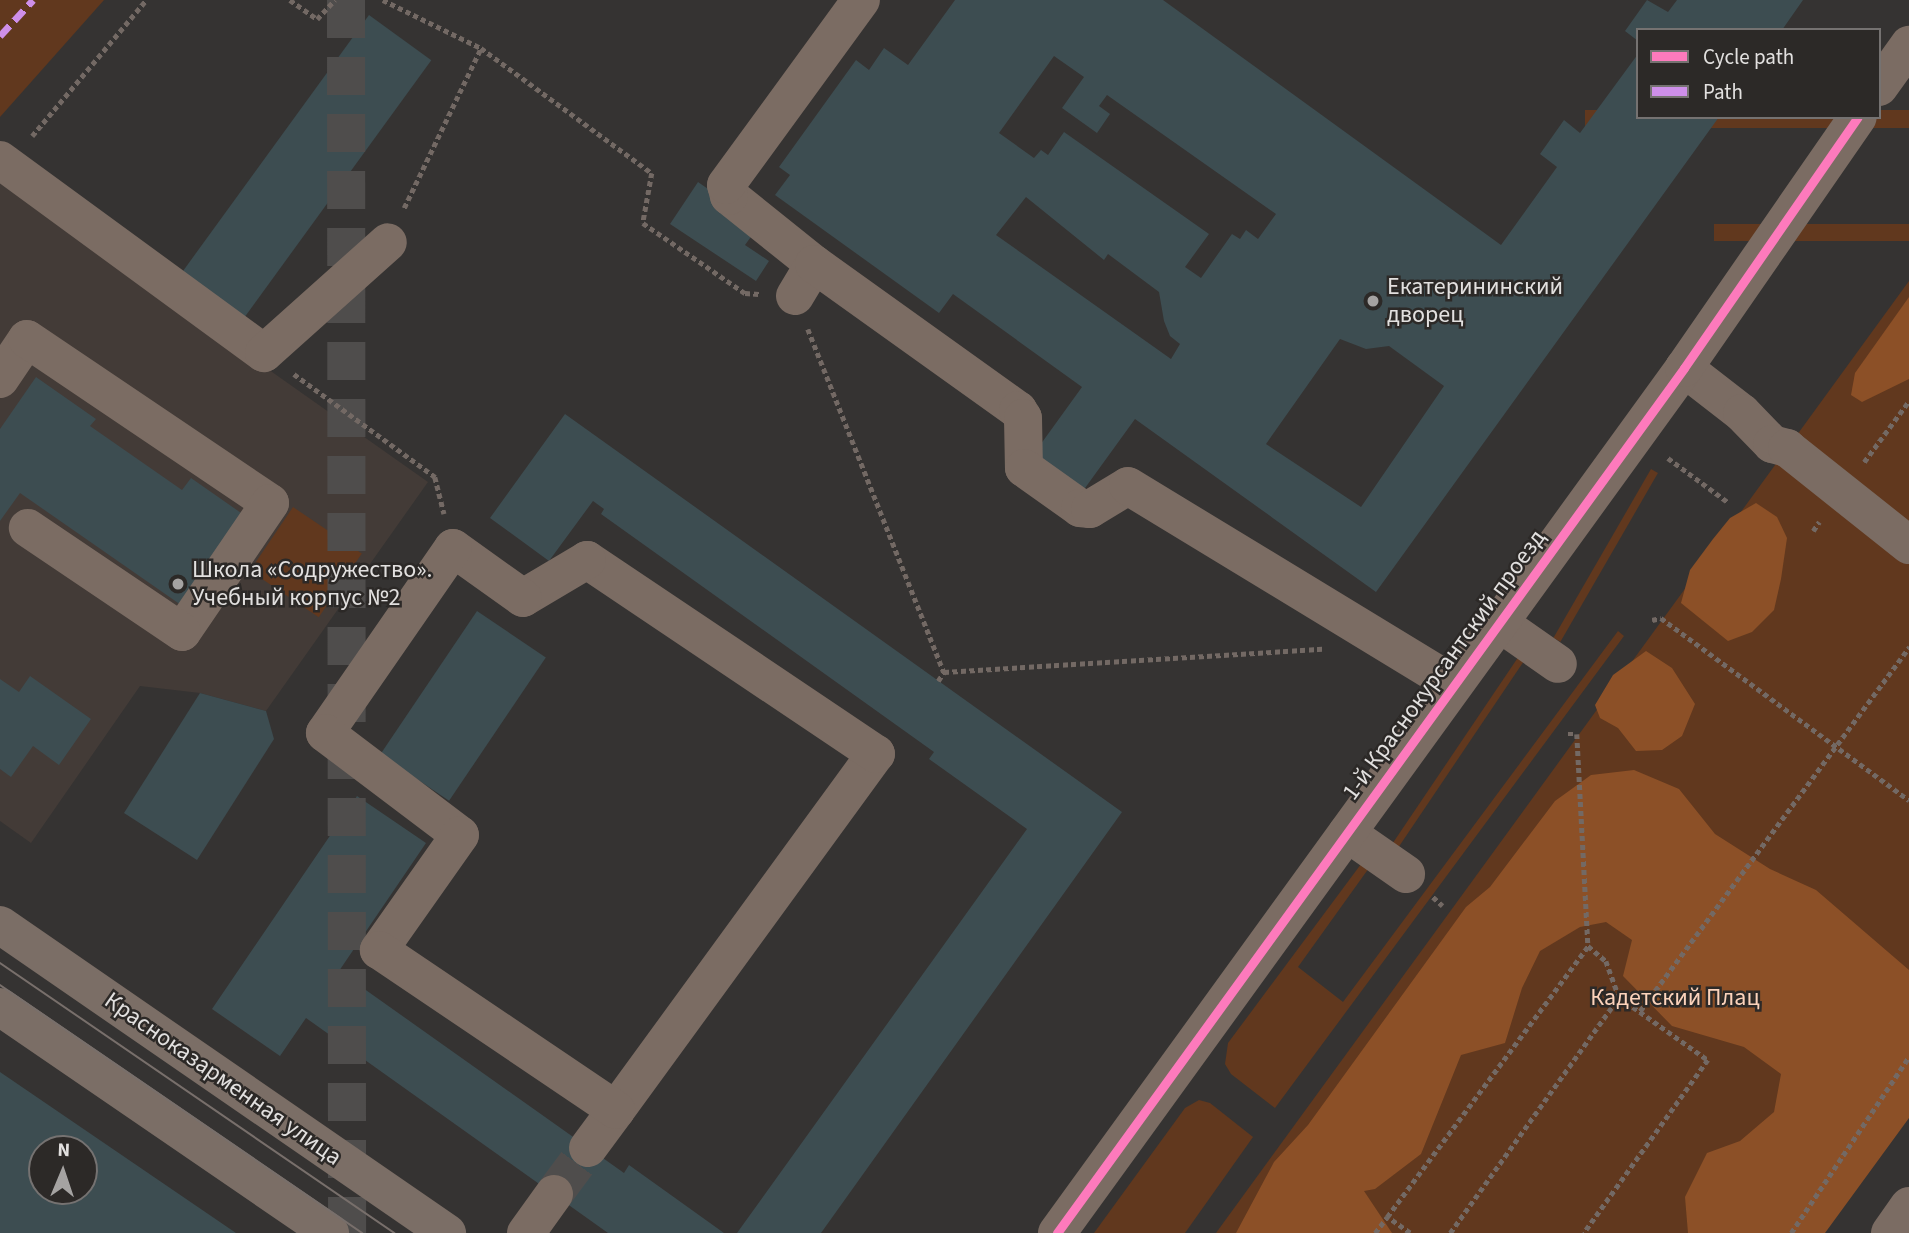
<!DOCTYPE html>
<meta charset="utf-8">
<style>
body{margin:0}
#map{position:relative;width:1909px;height:1233px;overflow:hidden;background:#353332;font-family:"Source Sans 3",sans-serif}
div>[style]{position:absolute}
.built>*{inset:0;background:#433b37}
.green>*{inset:0;background:#61381e;transform-origin:0 0}
.forest>*{inset:0;background:#8c5027}
.building>*{inset:0;background:#3d4d51;transform-origin:0 0}
.minor-tunnel>*{height:38px;margin-top:-19px;transform-origin:0;background:repeating-linear-gradient(90deg,#4f4d4c 0 38px,transparent 0 57px)}
.major-tunnel>*{height:38px;margin-top:-19px;transform-origin:0;background:repeating-linear-gradient(90deg,#4f4d4c 0 38px,transparent 0 57px)}
.path>*{height:4.5px;margin-top:-2.25px;transform-origin:0;background:repeating-linear-gradient(90deg,#736964 0 5px,transparent 0 8.5px)}
.minor>*{height:38px;margin:-19px;padding:0 19px;transform-origin:19px;border-radius:19px;background:#7b6c63}
.major>*{height:38px;margin:-19px;padding:0 19px;transform-origin:19px;border-radius:19px;background:#7b6e66}
.tram>*{height:2px;margin:-1px;padding:0 1px;transform-origin:1px;border-radius:1px;background:#786f6b}
.quiet>*{height:7px;margin-top:-3.5px;transform-origin:0;background:repeating-linear-gradient(90deg,#ce8fe9 0 14px,transparent 0 21px)}
.cycleway>*{height:9px;margin:-4.5px;padding:0 4.5px;transform-origin:4.5px;border-radius:4.5px;background:#fd7abc}
.dots>*{width:19px;height:19px;translate:-50% -50%;box-sizing:border-box;border:4px solid #2c2927;border-radius:50%}
span{translate:-50% -50%;white-space:nowrap;text-align:center;line-height:1.15;-webkit-text-stroke:5px #2c2927;paint-order:stroke}
.poi-label{font-size:24px;color:#e2e0df}
.left{translate:0 -50%;text-align:left}
.street-label{font-size:24px;color:#e2e0df}
.park-label{font-size:24px;color:#fcd3bb}
.legend{position:absolute;left:1636px;top:28px;width:245px;height:91px;box-sizing:border-box;background:#2c2927;border:2px solid #757271;margin:0;padding:9px 12px;list-style:none;font-size:21px;color:#e2e0df}
.legend li{display:flex;align-items:center;gap:14px;height:35px}
.legend b{width:35px;border:2px solid #757271}
.north{position:absolute;left:28px;top:1135px;width:70px;height:70px;box-sizing:border-box;background:#2c2927;border:2px solid #757271;border-radius:50%;rotate:2deg;font-size:19px;font-weight:700;line-height:28px;text-align:center;color:#e2e0df}
.north::after{content:'';display:block;margin:auto;width:24px;height:32px;background:#a5a3a2;clip-path:polygon(50% 0,100% 100%,50% 72%,0 100%)}
</style>
<div id="map">
<div class="built">
<div style="clip-path:polygon(0 180px,428px 482px,266px 711px,200px 693px,140px 686px,31px 843px,0 821px)"></div>
</div>
<div class="green">
<div style="clip-path:polygon(0 0,104px 0,0 117px)"></div>
<div style="left:1909px;top:110px;width:18px;height:324px;rotate:90deg"></div>
<div style="left:1909px;top:224px;width:17px;height:195px;rotate:90deg"></div>
<div style="clip-path:polygon(1909px 281px,1909px 1112px,1820px 1233px,1216px 1233px)"></div>
<div style="left:1651px;top:469px;width:8px;height:195px;rotate:30deg"></div>
<div style="left:293px;top:507px;width:83px;height:77px;rotate:34deg"></div>
<div style="clip-path:polygon(1618px 631px,1624px 636px,1275px 1108px,1231px 1074px,1225px 1064px,1228px 1043px,1367px 856px,1374px 861px,1298px 967px,1343px 1002px)"></div>
<div style="left:1521px;top:653px;width:7px;height:231px;rotate:34deg"></div>
<div style="clip-path:polygon(1199px 1100px,1210px 1103px,1253px 1137px,1185px 1233px,1094px 1233px,1185px 1108px)"></div>
</div>
<div class="forest">
<div style="clip-path:polygon(1909px 297px,1909px 379px,1862px 402px,1851px 395px,1855px 373px)"></div>
<div style="clip-path:polygon(1756px 503px,1777px 517px,1787px 538px,1781px 579px,1774px 610px,1752px 632px,1728px 641px,1681px 603px,1690px 570px,1713px 539px,1730px 518px)"></div>
<div style="clip-path:polygon(1646px 651px,1672px 668px,1695px 704px,1682px 736px,1662px 750px,1636px 751px,1618px 728px,1600px 718px,1595px 705px,1613px 675px)"></div>
<div style="clip-path:polygon(1634px 770px,1679px 789px,1715px 834px,1770px 869px,1816px 890px,1909px 970px,1909px 1118px,1825px 1233px,1688px 1233px,1685px 1197px,1707px 1153px,1740px 1141px,1774px 1112px,1781px 1074px,1744px 1047px,1672px 1026px,1623px 976px,1632px 940px,1606px 922px,1580px 927px,1540px 951px,1522px 988px,1505px 1043px,1461px 1055px,1421px 1154px,1375px 1189px,1364px 1191px,1392px 1233px,1236px 1233px,1274px 1162px,1308px 1125px,1466px 907px,1490px 887px,1555px 801px,1591px 775px)"></div>
</div>
<div class="building">
<div style="clip-path:polygon(evenodd,955px 0,1163px 0,1501px 245px,1557px 167px,1540px 154px,1564px 120px,1580px 133px,1638px 54px,1638px 117px,1719px 117px,1376px 592px,1135px 419px,1080px 495px,1030px 459px,1082px 387px,953px 294px,939px 313px,775px 195px,790px 175px,779px 167px,856px 60px,869px 70px,884px 48px,908px 65px,955px 0,1054px 56px,1084px 77px,1062px 108px,1097px 133px,1110px 114px,1099px 106px,1107px 95px,1276px 214px,1258px 239px,1246px 230px,1240px 239px,1232px 234px,1201px 278px,1185px 267px,1209px 234px,1064px 132px,1048px 155px,1041px 150px,1034px 158px,999px 133px,1054px 56px,955px 0,1026px 197px,1104px 260px,1108px 254px,1159px 292px,1164px 321px,1170px 336px,1180px 344px,1171px 359px,996px 235px,1026px 197px,955px 0,1340px 339px,1366px 349px,1389px 346px,1444px 386px,1361px 507px,1266px 444px,1340px 339px)"></div>
<div style="clip-path:polygon(1647px 0,1668px 12px,1677px 0,1803px 0,1782px 30px,1638px 30px,1638px 41px,1625px 31px)"></div>
<div style="left:369px;top:15px;width:77px;height:322px;rotate:36deg"></div>
<div style="clip-path:polygon(698px 182px,724px 200px,753px 234px,745px 245px,769px 261px,756px 281px,670px 224px)"></div>
<div style="clip-path:polygon(36px 377px,96px 419px,90px 426px,182px 490px,191px 478px,244px 515px,181px 605px,20px 493px,0 521px,0 429px)"></div>
<div style="clip-path:polygon(565px 414px,1122px 812px,821px 1233px,737px 1233px,1027px 829px,929px 759px,934px 752px,601px 514px,604px 509px,593px 501px,549px 561px,490px 518px)"></div>
<div style="left:477px;top:611px;width:83px;height:173px;rotate:34deg"></div>
<div style="clip-path:polygon(30px 676px,91px 719px,59px 765px,33px 746px,11px 777px,0 769px,0 679px,19px 692px)"></div>
<div style="clip-path:polygon(200px 693px,266px 711px,274px 739px,197px 860px,124px 813px)"></div>
<div style="clip-path:polygon(357px 796px,426px 843px,339px 971px,624px 1173px,629px 1165px,724px 1233px,608px 1233px,306px 1018px,280px 1056px,212px 1009px)"></div>
<div style="clip-path:polygon(evenodd,0 1072px,236px 1233px,0 1233px,0 1072px,42px 1149px,84px 1149px,84px 1191px,42px 1191px,42px 1149px)"></div>
</div>
<div class="minor-tunnel">
<div style="left:554px;top:1194px;width:57px;rotate:-53.5deg"></div>
</div>
<div class="major-tunnel">
<div style="left:346px;top:0;width:1233px;rotate:89.95deg"></div>
</div>
<div class="path">
<div style="left:290px;top:0;width:33px;rotate:35deg"></div>
<div style="left:317px;top:19px;width:26px;rotate:-47deg"></div>
<div style="left:383px;top:0;width:109px;rotate:26.1deg"></div>
<div style="left:481px;top:48px;width:212px;rotate:36.2deg"></div>
<div style="left:652px;top:173px;width:51px;rotate:100.2deg"></div>
<div style="left:643px;top:223px;width:124px;rotate:34.5deg"></div>
<div style="left:745px;top:293px;width:14px;rotate:4deg"></div>
<div style="left:32px;top:136px;width:177px;rotate:-50deg"></div>
<div style="left:404px;top:208px;width:178px;rotate:-64.3deg"></div>
<div style="left:808px;top:329px;width:369px;rotate:68.4deg"></div>
<div style="left:944px;top:672px;width:379px;rotate:-3.5deg"></div>
<div style="left:294px;top:374px;width:175px;rotate:36.1deg"></div>
<div style="left:435px;top:477px;width:38px;rotate:76deg"></div>
<div style="left:1668px;top:458px;width:76px;rotate:36.4deg"></div>
<div style="left:1864px;top:462px;width:76px;rotate:-53.6deg"></div>
<div style="left:1813px;top:531px;width:11px;rotate:-56deg"></div>
<div style="left:1652px;top:620px;width:9px;rotate:-13deg"></div>
<div style="left:1661px;top:618px;width:308px;rotate:36.3deg"></div>
<div style="left:938px;top:681px;width:11px;rotate:-56deg"></div>
<div style="left:1568px;top:734px;width:9px"></div>
<div style="left:1577px;top:734px;width:212px;rotate:87deg"></div>
<div style="left:1433px;top:897px;width:13px;rotate:42deg"></div>
<div style="left:1640px;top:1011px;width:453px;rotate:-53.5deg"></div>
<div style="left:1375px;top:1233px;width:20px;rotate:-53deg"></div>
<div style="left:1410px;top:1233px;width:28px;rotate:-145deg"></div>
<div style="left:1387px;top:1217px;width:337px;rotate:-53.4deg"></div>
<div style="left:1588px;top:946px;width:23px;rotate:40deg"></div>
<div style="left:1606px;top:961px;width:38px;rotate:70deg"></div>
<div style="left:1450px;top:1233px;width:290px;rotate:-54.4deg"></div>
<div style="left:1619px;top:997px;width:109px;rotate:35.3deg"></div>
<div style="left:1708px;top:1060px;width:213px;rotate:125.6deg"></div>
<div style="left:1791px;top:1233px;width:212px;rotate:-56.2deg"></div>
</div>
<div class="minor">
<div style="left:1879px;top:87px;width:52px;rotate:-54.5deg"></div>
<div style="left:0;top:160px;width:327px;rotate:36.2deg"></div>
<div style="left:264px;top:353px;width:166px;rotate:-41.8deg"></div>
<div style="left:814px;top:264px;width:109px;rotate:-141.3deg"></div>
<div style="left:729px;top:196px;width:11px;rotate:-105deg"></div>
<div style="left:726px;top:185px;width:229px;rotate:-53.9deg"></div>
<div style="left:795px;top:296px;width:37px;rotate:-59deg"></div>
<div style="left:814px;top:264px;width:251px;rotate:35.6deg"></div>
<div style="left:1018px;top:410px;width:9px;rotate:58deg"></div>
<div style="left:1023px;top:418px;width:50px;rotate:88.9deg"></div>
<div style="left:1024px;top:468px;width:69px;rotate:35.5deg"></div>
<div style="left:1080px;top:508px;width:10px;rotate:6deg"></div>
<div style="left:1090px;top:509px;width:44px;rotate:-31.2deg"></div>
<div style="left:1128px;top:486px;width:381px;rotate:31.3deg"></div>
<div style="left:1684px;top:368px;width:73px;rotate:37.8deg"></div>
<div style="left:1742px;top:413px;width:43px;rotate:45.9deg"></div>
<div style="left:1772px;top:444px;width:16px;rotate:15deg"></div>
<div style="left:1787px;top:448px;width:156px;rotate:38.5deg"></div>
<div style="left:0;top:379px;width:48px;rotate:-56deg"></div>
<div style="left:27px;top:339px;width:293px;rotate:34deg"></div>
<div style="left:270px;top:503px;width:156px;rotate:124.3deg"></div>
<div style="left:182px;top:632px;width:186px;rotate:-146deg"></div>
<div style="left:1498px;top:622px;width:73px;rotate:35deg"></div>
<div style="left:1347px;top:833px;width:72px;rotate:34.8deg"></div>
<div style="left:588px;top:1148px;width:47px;rotate:-53.6deg"></div>
<div style="left:616px;top:1110px;width:441px;rotate:-53.9deg"></div>
<div style="left:876px;top:754px;width:348px;rotate:-146.1deg"></div>
<div style="left:587px;top:560px;width:74px;rotate:149.3deg"></div>
<div style="left:523px;top:598px;width:86px;rotate:-144.5deg"></div>
<div style="left:453px;top:548px;width:225px;rotate:124.7deg"></div>
<div style="left:325px;top:733px;width:169px;rotate:37.1deg"></div>
<div style="left:460px;top:835px;width:141px;rotate:125.2deg"></div>
<div style="left:379px;top:950px;width:286px;rotate:34deg"></div>
<div style="left:526px;top:1233px;width:48px;rotate:-54.3deg"></div>
<div style="left:1057px;top:1233px;width:1068px;rotate:-54.06deg"></div>
<div style="left:1684px;top:368px;width:305px;rotate:-55.3deg"></div>
<div style="left:1890px;top:1233px;width:33px;rotate:-55deg"></div>
</div>
<div class="major">
<div style="left:0;top:925px;width:543px;rotate:34.57deg"></div>
<div style="left:0;top:1007px;width:400px;rotate:34.4deg"></div>
</div>
<div class="tram">
<div style="left:0;top:963px;width:478px;rotate:34.4deg"></div>
<div style="left:0;top:985px;width:439px;rotate:34.4deg"></div>
</div>
<div class="quiet">
<div style="left:0;top:36px;width:49px;rotate:-47.5deg"></div>
</div>
<div class="cycleway">
<div style="left:1057px;top:1233px;width:1068px;rotate:-54.06deg"></div>
<div style="left:1684px;top:368px;width:305px;rotate:-55.3deg"></div>
</div>
<div class="dots">
<div style="left:1373px;top:301px;background:#a5a3a2"></div>
<div style="left:178px;top:584px;background:#a5a3a2"></div>
</div>
<div class="poi-label">
<span class="left" style="left:1387px;top:301px">Екатерининский<br>дворец</span>
<span class="left" style="left:192px;top:584px">Школа «Содружество».<br>Учебный корпус №2</span>
</div>
<div class="street-label">
<span style="left:1444px;top:665px;rotate:-54deg">1-й Краснокурсантский проезд</span>
<span style="left:223px;top:1079px;rotate:35deg">Красноказарменная улица</span>
</div>
<div class="park-label">
<span style="left:1675px;top:998px">Кадетский Плац</span>
</div>
<ul class="legend">
<li><b style="height:9px;background:#fd7abc"></b>Cycle path</li>
<li><b style="height:9px;background:#ce8fe9"></b>Path</li>
</ul>
<div class="north">N</div>
</div>
